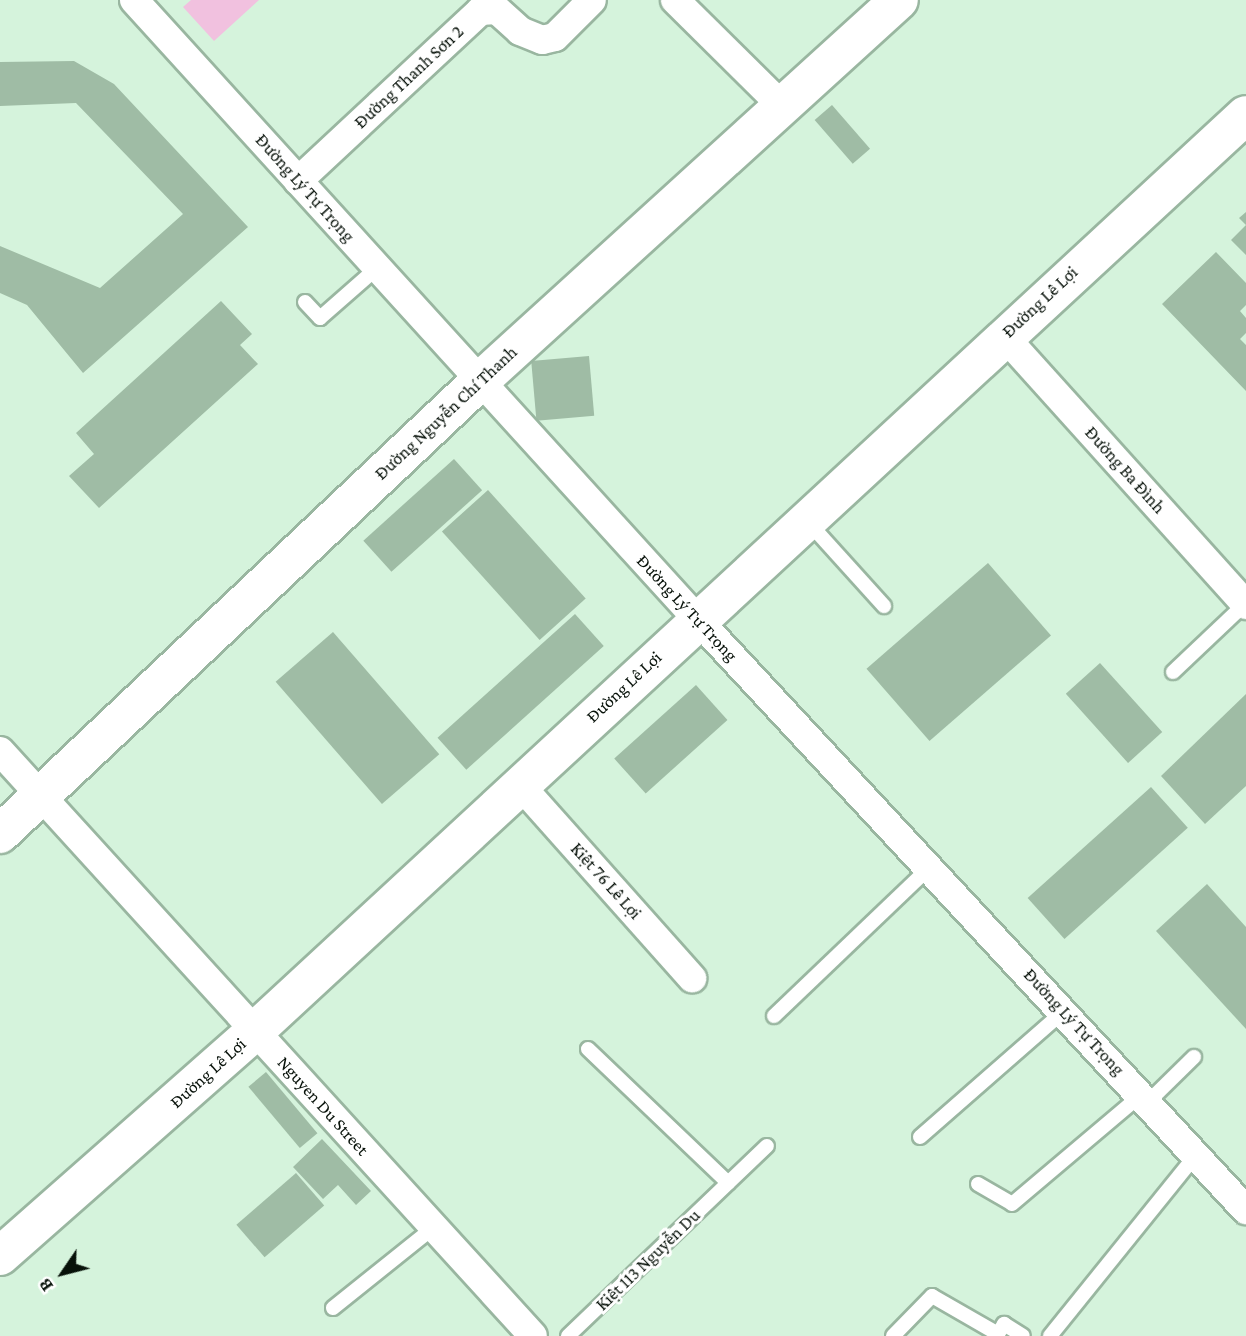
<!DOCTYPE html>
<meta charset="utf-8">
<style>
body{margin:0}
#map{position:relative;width:1246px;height:1336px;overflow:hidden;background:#d5f3dc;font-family:"Crimson Pro",serif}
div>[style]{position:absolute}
.green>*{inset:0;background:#f1c1df}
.building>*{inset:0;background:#9fbca5;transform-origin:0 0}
.roads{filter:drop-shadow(2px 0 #99b6a0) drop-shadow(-2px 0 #99b6a0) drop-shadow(0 2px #99b6a0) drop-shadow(0 -2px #99b6a0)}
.lane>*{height:14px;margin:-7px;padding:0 7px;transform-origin:7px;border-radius:7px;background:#fff}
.street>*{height:28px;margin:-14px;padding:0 14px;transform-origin:14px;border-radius:14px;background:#fff}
.secondary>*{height:38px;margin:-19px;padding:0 19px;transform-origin:19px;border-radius:19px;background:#fff}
span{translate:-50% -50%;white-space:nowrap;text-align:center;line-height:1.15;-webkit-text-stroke:6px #fff;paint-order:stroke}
.street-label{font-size:18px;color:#071109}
.north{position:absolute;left:28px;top:1238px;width:70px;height:70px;-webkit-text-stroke:5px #fff;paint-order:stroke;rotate:235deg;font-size:19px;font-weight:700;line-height:28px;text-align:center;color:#071109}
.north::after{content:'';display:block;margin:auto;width:24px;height:32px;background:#071109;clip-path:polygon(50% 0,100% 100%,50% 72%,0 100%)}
</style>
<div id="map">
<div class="green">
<div style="clip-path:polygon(191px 0,259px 0,214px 41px,183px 7px)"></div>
</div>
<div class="building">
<div style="clip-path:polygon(74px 61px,114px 84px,248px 227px,83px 373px,27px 305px,0 293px,0 246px,100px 288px,183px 214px,76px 103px,0 106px,0 62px)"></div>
<div style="left:832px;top:105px;width:58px;height:23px;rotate:49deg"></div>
<div style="clip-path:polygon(1246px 212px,1246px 255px,1231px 240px,1246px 225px,1239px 218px)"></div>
<div style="clip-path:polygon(1216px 252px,1246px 283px,1246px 305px,1240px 311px,1246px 318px,1246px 333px,1240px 339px,1246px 345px,1246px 391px,1162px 304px)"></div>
<div style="clip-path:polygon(221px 301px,252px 334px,240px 345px,258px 364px,99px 508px,69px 476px,94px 454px,76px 433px)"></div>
<div style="left:589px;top:356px;width:60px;height:58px;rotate:85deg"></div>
<div style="left:454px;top:459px;width:42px;height:122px;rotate:48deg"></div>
<div style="left:488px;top:490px;width:146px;height:62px;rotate:48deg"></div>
<div style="left:988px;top:563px;width:96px;height:161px;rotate:49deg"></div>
<div style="left:575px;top:614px;width:43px;height:185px;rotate:48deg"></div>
<div style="left:333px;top:632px;width:162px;height:76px;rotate:49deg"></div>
<div style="left:1100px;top:663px;width:93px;height:46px;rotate:48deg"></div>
<div style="left:696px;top:685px;width:47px;height:110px;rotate:48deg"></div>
<div style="clip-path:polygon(1246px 694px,1246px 786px,1205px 824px,1161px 776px)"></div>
<div style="left:1151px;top:787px;width:55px;height:166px;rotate:48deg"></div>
<div style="clip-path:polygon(1207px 884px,1246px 927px,1246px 1029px,1156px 931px)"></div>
<div style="left:266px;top:1072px;width:80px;height:23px;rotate:50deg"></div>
<div style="clip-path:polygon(322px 1139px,371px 1191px,356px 1205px,338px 1185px,323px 1199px,293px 1167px)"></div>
<div style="left:296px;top:1173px;width:43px;height:79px;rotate:49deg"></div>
</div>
<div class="roads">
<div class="lane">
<div style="left:305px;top:302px;width:22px;rotate:47deg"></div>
<div style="left:320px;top:318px;width:76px;rotate:-41.3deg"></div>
<div style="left:809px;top:523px;width:112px;rotate:47.9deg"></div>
<div style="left:1173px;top:672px;width:99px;rotate:-43.4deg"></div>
<div style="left:774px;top:1016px;width:214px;rotate:-43.7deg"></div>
<div style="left:588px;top:1049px;width:194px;rotate:43.7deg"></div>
<div style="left:1149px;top:1101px;width:63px;rotate:-44.4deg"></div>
<div style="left:920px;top:1137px;width:191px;rotate:-41.2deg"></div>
<div style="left:978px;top:1184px;width:39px;rotate:30deg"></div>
<div style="left:1012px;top:1204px;width:170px;rotate:-40.2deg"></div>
<div style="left:333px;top:1308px;width:129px;rotate:-38.7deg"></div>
<div style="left:568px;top:1336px;width:275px;rotate:-43.7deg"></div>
<div style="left:893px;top:1336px;width:56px;rotate:-45.7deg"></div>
<div style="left:932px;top:1296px;width:76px;rotate:29.9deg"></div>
<div style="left:998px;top:1334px;width:12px;rotate:-59deg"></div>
<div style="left:1004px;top:1324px;width:22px;rotate:32deg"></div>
<div style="left:1050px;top:1336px;width:233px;rotate:-51.1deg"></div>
</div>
<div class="street">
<div style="left:134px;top:0;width:837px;rotate:47.71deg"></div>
<div style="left:697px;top:619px;width:807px;rotate:47.11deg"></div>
<div style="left:675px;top:0;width:151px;rotate:44.7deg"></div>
<div style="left:298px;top:181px;width:249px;rotate:-43deg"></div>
<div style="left:480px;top:11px;width:17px;rotate:-3deg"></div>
<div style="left:497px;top:10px;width:31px;rotate:42deg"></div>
<div style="left:520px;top:31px;width:24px;rotate:22deg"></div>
<div style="left:542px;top:40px;width:13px;rotate:-13deg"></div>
<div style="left:555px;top:37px;width:52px;rotate:-45deg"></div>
<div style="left:1004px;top:336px;width:362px;rotate:48deg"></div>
<div style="left:0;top:751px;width:791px;rotate:47.66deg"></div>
<div style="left:520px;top:785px;width:259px;rotate:48.3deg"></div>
</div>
<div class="secondary">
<div style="left:0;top:834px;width:660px;rotate:-43.34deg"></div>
<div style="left:480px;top:381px;width:566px;rotate:-42.28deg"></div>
<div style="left:0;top:1256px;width:340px;rotate:-41.4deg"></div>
<div style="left:255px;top:1031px;width:1349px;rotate:-42.75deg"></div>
</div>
</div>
<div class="street-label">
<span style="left:409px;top:77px;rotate:-43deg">Đường Thanh Sơn 2</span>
<span style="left:305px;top:188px;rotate:48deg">Đường Lý Tự Trọng</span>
<span style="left:1040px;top:302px;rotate:-43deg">Đường Lê Lợi</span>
<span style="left:446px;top:413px;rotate:-43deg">Đường Nguyễn Chí Thanh</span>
<span style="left:1125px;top:470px;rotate:48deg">Đường Ba Đình</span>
<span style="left:687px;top:608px;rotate:47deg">Đường Lý Tự Trọng</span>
<span style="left:624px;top:687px;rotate:-43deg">Đường Lê Lợi</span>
<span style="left:606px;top:881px;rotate:48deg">Kiệt 76 Lê Lợi</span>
<span style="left:1074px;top:1022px;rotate:47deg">Đường Lý Tự Trọng</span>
<span style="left:208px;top:1073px;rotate:-42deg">Đường Lê Lợi</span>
<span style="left:323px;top:1106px;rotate:48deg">Nguyen Du Street</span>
<span style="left:648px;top:1260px;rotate:-44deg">Kiệt 113 Nguyễn Du</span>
</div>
<div class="north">B</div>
</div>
